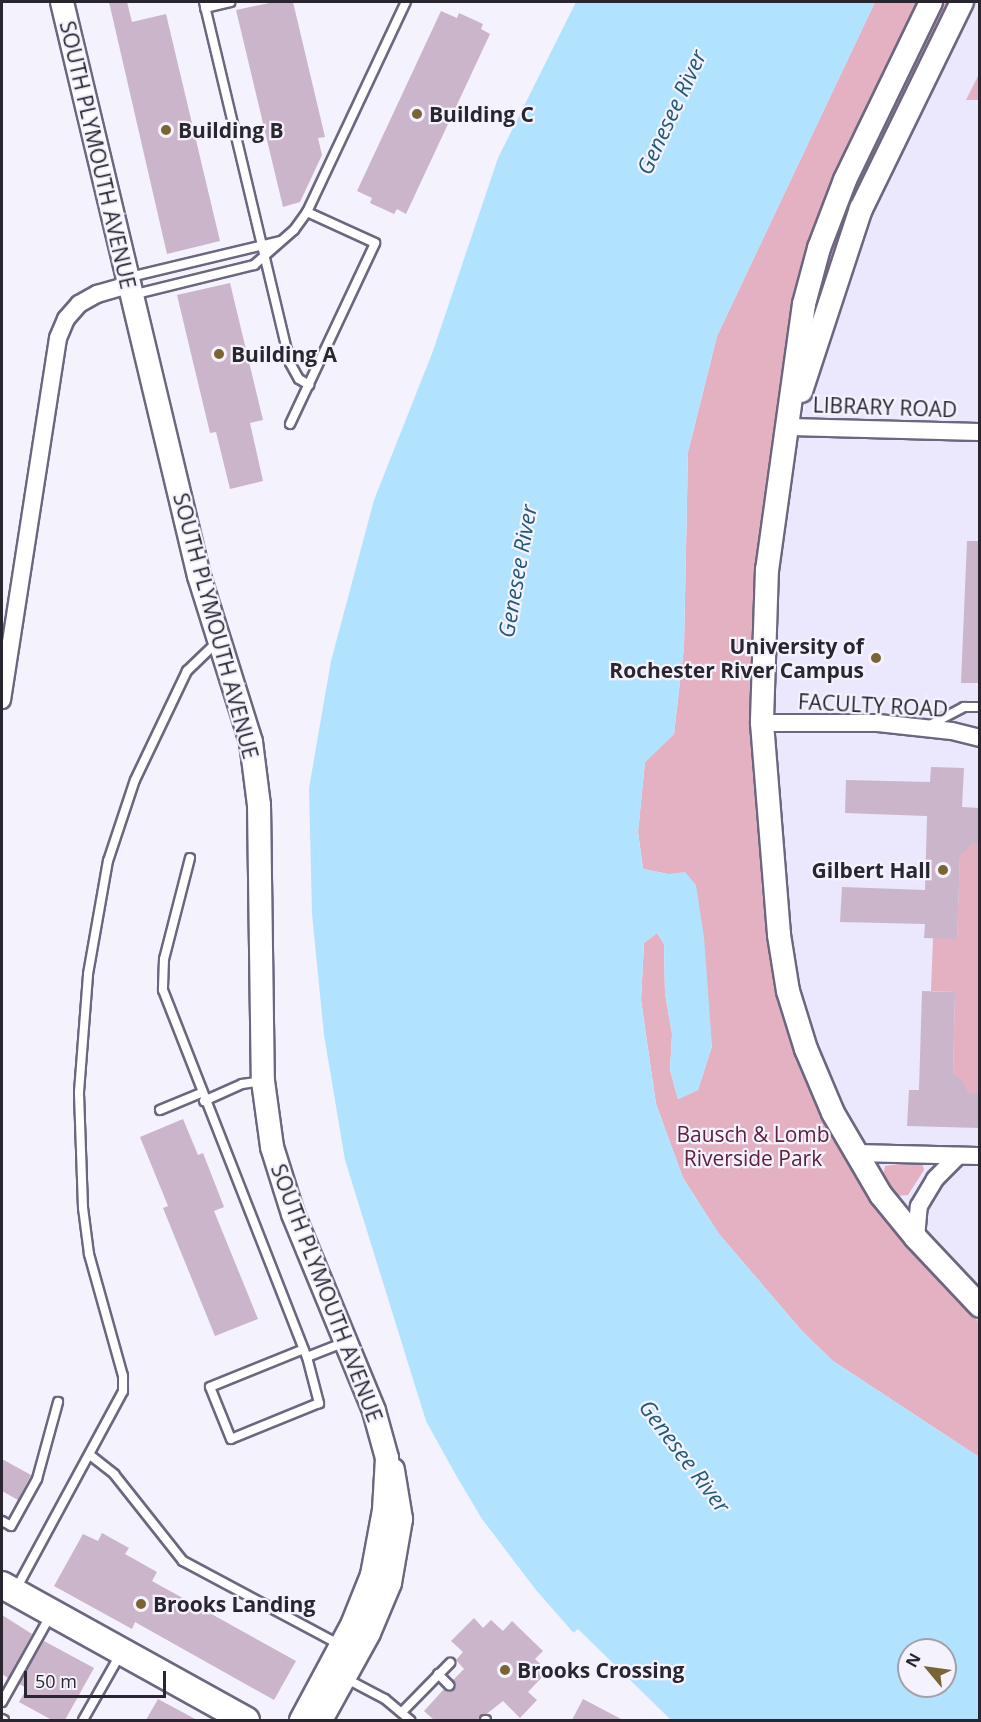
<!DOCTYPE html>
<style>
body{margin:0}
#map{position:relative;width:981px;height:1722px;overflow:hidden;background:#f4f2fd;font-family:"Open Sans",sans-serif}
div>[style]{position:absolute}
.built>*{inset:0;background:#ebe7fc}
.green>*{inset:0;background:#e3b1c2}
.water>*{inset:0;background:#b1e3ff}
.pier>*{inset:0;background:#f4f2fd}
.building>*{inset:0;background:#cab5ca}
.roads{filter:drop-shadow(2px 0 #6c677f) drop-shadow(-2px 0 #6c677f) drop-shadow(0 2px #6c677f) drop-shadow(0 -2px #6c677f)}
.lane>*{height:8px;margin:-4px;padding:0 4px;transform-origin:4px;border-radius:4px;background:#fff}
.street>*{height:16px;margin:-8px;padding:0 8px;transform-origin:8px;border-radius:8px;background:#fff}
.secondary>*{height:22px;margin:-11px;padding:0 11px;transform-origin:11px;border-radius:11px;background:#fff}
.primary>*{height:26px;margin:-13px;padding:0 13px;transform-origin:13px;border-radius:13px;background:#fff}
.dots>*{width:16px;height:16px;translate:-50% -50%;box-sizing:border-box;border:3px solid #f4f2fd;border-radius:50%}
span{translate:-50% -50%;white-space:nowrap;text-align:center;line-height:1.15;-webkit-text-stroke:4.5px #f4f2fd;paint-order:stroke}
.poi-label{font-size:21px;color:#292630;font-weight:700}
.left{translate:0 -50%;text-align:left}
.right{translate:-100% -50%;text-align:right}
.street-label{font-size:21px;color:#292630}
.park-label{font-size:21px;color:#5f213c}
.water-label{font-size:22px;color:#215b77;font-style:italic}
.frame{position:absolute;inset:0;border:3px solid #292630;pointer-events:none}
.north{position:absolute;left:897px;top:1638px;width:60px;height:60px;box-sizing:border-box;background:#f4f2fd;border:2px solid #a3a0ab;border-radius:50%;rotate:299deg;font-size:16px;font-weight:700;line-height:24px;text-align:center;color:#292630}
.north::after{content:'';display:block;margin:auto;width:21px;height:27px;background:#796534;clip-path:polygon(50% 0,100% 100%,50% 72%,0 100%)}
.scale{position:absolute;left:24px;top:1671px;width:142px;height:27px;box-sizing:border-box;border:3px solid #292630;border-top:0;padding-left:8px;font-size:18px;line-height:21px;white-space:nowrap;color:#292630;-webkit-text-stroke:4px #f4f2fd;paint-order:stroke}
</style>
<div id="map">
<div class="built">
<div style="clip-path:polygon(968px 2px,979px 2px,979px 1291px,926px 1233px,883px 1176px,854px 1130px,820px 1058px,794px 962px,779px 813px,772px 694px,778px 561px,790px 475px,810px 383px,846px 262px)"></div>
</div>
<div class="green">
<div style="clip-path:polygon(875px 2px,924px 2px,829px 201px,759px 552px,751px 656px,762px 893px,776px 985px,791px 1041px,816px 1104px,847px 1162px,879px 1212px,922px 1263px,979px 1322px,979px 1457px,833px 1361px,802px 1331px,719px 1234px,683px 1178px,656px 1104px,641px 1000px,644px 943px,657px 933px,664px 944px,665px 993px,672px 1034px,670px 1070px,678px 1099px,698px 1090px,712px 1046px,668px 874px,643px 869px,638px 832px,645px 762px,674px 734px,684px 647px,688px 452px,717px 336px)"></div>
<div style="clip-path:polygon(938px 2px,955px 2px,806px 353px,826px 242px)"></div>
<div style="clip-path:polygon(979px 74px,979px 100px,966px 100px)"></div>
<div style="clip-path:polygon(973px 843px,979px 843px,979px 1093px,966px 1093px,962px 1080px,953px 1074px,955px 992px,931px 991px,933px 938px,957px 938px,960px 852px)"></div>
<div style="clip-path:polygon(917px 1161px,922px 1162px,924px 1170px,908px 1195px,897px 1196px,883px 1176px,885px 1166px)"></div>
</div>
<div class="water">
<div style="clip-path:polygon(evenodd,576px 2px,875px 2px,717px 336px,688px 452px,684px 647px,674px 734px,645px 762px,638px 832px,643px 869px,668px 874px,685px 872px,696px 885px,704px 937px,712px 1046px,698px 1090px,678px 1099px,670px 1070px,672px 1034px,665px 993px,664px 944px,657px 933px,644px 943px,641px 1000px,656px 1104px,683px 1178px,719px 1234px,802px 1331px,833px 1361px,979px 1457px,979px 1720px,661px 1720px,593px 1655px,536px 1590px,482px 1519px,457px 1477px,426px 1421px,345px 1160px,324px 1035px,312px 914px,309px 788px,331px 661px,374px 500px,433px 351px,498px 158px,576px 2px,909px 1650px,945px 1650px,945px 1686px,909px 1686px,909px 1650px)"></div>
</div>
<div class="pier">
<div style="clip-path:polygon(578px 1629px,671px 1720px,657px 1720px,627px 1692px,571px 1635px)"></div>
</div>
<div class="building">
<div style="clip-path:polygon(109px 2px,127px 2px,132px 22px,166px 14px,220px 241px,167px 254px)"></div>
<div style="clip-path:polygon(274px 2px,293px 2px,325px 137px,318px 138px,322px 155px,300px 202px,283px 207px,236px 10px)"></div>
<div style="clip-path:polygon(441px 11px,457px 18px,459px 13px,483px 24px,481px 29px,490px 34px,406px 214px,397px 209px,394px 214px,370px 203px,372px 198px,357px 191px)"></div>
<div style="clip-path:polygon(230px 283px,263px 420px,250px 423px,263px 481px,230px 489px,216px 432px,210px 433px,177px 295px)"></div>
<div style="clip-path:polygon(967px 541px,980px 541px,980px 683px,961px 683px)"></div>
<div style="clip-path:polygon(931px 767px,964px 768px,962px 807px,980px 808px,980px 843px,973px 843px,960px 855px,957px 939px,924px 938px,925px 924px,840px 922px,842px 887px,925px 890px,927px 816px,845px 813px,846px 780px,930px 782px)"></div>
<div style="clip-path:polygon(922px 991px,955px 992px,953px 1073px,962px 1080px,968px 1093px,980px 1093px,980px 1128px,907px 1126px,909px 1090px,919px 1090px)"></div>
<div style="clip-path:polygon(183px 1119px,198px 1155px,203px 1153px,224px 1207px,214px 1211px,258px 1319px,215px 1336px,163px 1208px,168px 1206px,140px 1137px)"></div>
<div style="clip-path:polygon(2px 1459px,31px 1475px,18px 1500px,2px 1491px)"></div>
<div style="clip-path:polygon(102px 1533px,129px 1548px,125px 1554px,157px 1572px,152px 1581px,296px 1661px,274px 1700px,135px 1622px,132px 1629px,54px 1586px,83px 1534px,98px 1541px)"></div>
<div style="clip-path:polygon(2px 1615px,32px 1634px,8px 1678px,2px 1674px)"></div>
<div style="clip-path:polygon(474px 1618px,483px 1628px,491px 1620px,503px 1631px,512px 1621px,543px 1651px,535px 1659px,548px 1671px,528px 1692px,537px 1700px,520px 1718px,503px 1701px,479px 1720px,434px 1720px,424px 1711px,444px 1689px,455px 1687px,453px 1680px,464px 1669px,456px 1660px,463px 1652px,451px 1641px)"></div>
<div style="clip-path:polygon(44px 1641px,94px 1668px,65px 1720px,52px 1720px,19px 1702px,27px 1688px,19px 1684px)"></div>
<div style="clip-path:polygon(158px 1699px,197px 1720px,146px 1720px)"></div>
<div style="clip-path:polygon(583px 1699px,623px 1720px,572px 1720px)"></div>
</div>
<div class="roads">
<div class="lane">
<div style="left:204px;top:2px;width:371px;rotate:76.6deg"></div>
<div style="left:290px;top:363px;width:18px;rotate:61deg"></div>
<div style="left:299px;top:379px;width:12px;rotate:31deg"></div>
<div style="left:205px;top:8px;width:26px;rotate:-13deg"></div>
<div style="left:130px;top:277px;width:154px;rotate:-13.5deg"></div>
<div style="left:132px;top:295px;width:126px;rotate:-13.8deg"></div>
<div style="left:254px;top:265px;width:53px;rotate:-41.2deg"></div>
<div style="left:294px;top:230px;width:22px;rotate:-54deg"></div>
<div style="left:307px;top:212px;width:232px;rotate:-64.8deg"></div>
<div style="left:290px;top:424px;width:200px;rotate:-64.8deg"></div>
<div style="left:375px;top:243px;width:75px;rotate:-155.5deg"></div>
<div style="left:928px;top:726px;width:41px;rotate:-27.8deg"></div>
<div style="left:964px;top:707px;width:16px"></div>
<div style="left:190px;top:858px;width:104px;rotate:104.4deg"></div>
<div style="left:164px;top:959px;width:31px;rotate:92deg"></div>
<div style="left:163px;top:990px;width:394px;rotate:68.6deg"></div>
<div style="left:307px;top:1357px;width:48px;rotate:75.4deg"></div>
<div style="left:319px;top:1403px;width:95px;rotate:157.8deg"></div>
<div style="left:231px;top:1439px;width:56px;rotate:-112deg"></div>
<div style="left:210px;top:1387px;width:101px;rotate:-22deg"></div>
<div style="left:204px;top:1101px;width:42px;rotate:-24.1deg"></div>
<div style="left:242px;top:1084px;width:21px;rotate:-8deg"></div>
<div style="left:160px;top:1110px;width:44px;rotate:-22.5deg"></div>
<div style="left:307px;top:1357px;width:41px;rotate:-21.5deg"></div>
<div style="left:90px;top:1455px;width:31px;rotate:38deg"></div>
<div style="left:114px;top:1474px;width:111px;rotate:51.6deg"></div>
<div style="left:183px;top:1561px;width:178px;rotate:28.1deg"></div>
<div style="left:2px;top:1521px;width:10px;rotate:29deg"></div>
<div style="left:11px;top:1526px;width:54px;rotate:-61deg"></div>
<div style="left:37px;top:1479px;width:80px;rotate:-74.7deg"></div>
<div style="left:15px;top:1591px;width:227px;rotate:-61.6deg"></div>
<div style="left:123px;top:1391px;width:15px;rotate:-90deg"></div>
<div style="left:123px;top:1376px;width:127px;rotate:-105.6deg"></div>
<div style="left:89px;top:1254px;width:46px;rotate:-97.4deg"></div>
<div style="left:83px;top:1208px;width:116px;rotate:-92deg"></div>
<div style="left:79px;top:1092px;width:118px;rotate:-85.6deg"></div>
<div style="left:88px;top:974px;width:115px;rotate:-80deg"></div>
<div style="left:108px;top:861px;width:85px;rotate:-71.6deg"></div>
<div style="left:135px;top:780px;width:121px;rotate:-64.5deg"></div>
<div style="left:187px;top:671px;width:42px;rotate:-44deg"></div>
<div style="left:438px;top:1674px;width:16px;rotate:45deg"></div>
<div style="left:345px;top:1678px;width:45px;rotate:27.7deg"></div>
<div style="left:385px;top:1699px;width:33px;rotate:40deg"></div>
<div style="left:2px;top:1702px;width:98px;rotate:-60.8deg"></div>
<div style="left:402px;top:1712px;width:69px;rotate:-45.6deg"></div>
<div style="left:2px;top:1719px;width:2px;rotate:27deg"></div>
<div style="left:83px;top:1720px;width:75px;rotate:-60.4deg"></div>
<div style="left:485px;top:1720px;width:1px"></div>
</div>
<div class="street">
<div style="left:789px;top:427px;width:191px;rotate:1.5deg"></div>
<div style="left:2px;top:700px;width:366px;rotate:-81.2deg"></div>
<div style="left:58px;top:338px;width:21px;rotate:-67deg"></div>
<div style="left:66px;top:319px;width:20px;rotate:-49deg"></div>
<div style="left:79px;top:304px;width:21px;rotate:-29deg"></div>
<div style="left:97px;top:294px;width:33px;rotate:-16deg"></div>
<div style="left:762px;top:723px;width:116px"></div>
<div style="left:878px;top:723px;width:74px;rotate:6.2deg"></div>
<div style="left:952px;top:731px;width:29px;rotate:14deg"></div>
<div style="left:854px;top:1153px;width:126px;rotate:1.4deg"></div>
<div style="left:916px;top:1238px;width:32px;rotate:-85deg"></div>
<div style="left:919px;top:1206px;width:31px;rotate:-59deg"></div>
<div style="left:935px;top:1179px;width:33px;rotate:-45deg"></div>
</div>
<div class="secondary">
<div style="left:62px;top:2px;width:590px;rotate:76.58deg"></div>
<div style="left:199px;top:576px;width:174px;rotate:72.6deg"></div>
<div style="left:251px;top:742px;width:64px;rotate:82.8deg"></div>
<div style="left:259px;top:805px;width:276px;rotate:89.2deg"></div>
<div style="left:263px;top:1081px;width:67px;rotate:82.2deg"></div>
<div style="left:272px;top:1147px;width:70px;rotate:72.6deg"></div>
<div style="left:293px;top:1214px;width:213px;rotate:67.6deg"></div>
<div style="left:374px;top:1411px;width:49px;rotate:74.5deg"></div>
<div style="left:387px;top:1458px;width:52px;rotate:93.3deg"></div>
<div style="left:384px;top:1510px;width:66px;rotate:100.5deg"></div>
<div style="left:372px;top:1575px;width:54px;rotate:111.8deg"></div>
<div style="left:352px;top:1625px;width:108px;rotate:118.2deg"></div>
<div style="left:931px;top:2px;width:198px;rotate:115.8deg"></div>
<div style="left:845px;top:180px;width:73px;rotate:110.9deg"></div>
<div style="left:819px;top:248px;width:58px;rotate:105deg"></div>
<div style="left:804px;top:304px;width:268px;rotate:97.9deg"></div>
<div style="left:767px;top:569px;width:154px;rotate:91.9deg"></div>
<div style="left:762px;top:723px;width:213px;rotate:85.4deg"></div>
<div style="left:779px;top:935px;width:57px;rotate:80.9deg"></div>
<div style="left:788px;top:991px;width:61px;rotate:72.8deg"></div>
<div style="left:806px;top:1049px;width:69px;rotate:67.1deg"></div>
<div style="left:833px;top:1113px;width:95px;rotate:59.7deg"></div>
<div style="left:881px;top:1195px;width:55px;rotate:50.9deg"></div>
<div style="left:916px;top:1238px;width:93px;rotate:46.7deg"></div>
<div style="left:801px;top:391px;width:192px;rotate:-71.8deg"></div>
<div style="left:861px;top:209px;width:230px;rotate:-64deg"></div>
<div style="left:321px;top:1720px;width:99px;rotate:-61.1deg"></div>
<div style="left:369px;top:1633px;width:54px;rotate:-67.2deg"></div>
<div style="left:390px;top:1583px;width:65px;rotate:-80.2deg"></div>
<div style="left:401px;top:1519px;width:50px;rotate:-99.3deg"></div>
</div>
<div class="primary">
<div style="left:2px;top:1585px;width:279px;rotate:29deg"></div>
</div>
</div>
<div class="dots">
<div style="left:417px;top:114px;background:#796534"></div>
<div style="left:166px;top:130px;background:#796534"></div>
<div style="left:219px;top:354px;background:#796534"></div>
<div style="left:876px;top:658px;background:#796534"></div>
<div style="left:943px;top:870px;background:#796534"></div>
<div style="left:141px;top:1604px;background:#796534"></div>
<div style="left:505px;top:1670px;background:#796534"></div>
</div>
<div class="poi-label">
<span class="left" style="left:429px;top:114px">Building C</span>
<span class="left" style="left:178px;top:130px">Building B</span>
<span class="left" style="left:231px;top:354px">Building A</span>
<span class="right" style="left:864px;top:658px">University of<br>Rochester River Campus</span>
<span class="right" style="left:931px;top:870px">Gilbert Hall</span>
<span class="left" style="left:153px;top:1604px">Brooks Landing</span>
<span class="left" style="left:517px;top:1670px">Brooks Crossing</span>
</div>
<div class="street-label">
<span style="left:98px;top:155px;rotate:77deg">SOUTH PLYMOUTH AVENUE</span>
<span style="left:885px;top:407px;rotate:2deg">LIBRARY ROAD</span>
<span style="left:216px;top:626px;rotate:75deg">SOUTH PLYMOUTH AVENUE</span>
<span style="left:873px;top:705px;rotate:3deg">FACULTY ROAD</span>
<span style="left:327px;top:1293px;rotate:69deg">SOUTH PLYMOUTH AVENUE</span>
</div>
<div class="park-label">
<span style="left:753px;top:1146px">Bausch &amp; Lomb<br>Riverside Park</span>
</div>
<div class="water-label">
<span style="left:671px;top:112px;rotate:-65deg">Genesee River</span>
<span style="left:517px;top:571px;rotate:-80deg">Genesee River</span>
<span style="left:685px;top:1456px;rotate:53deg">Genesee River</span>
</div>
<div class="frame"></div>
<div class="north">N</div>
<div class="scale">50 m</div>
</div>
